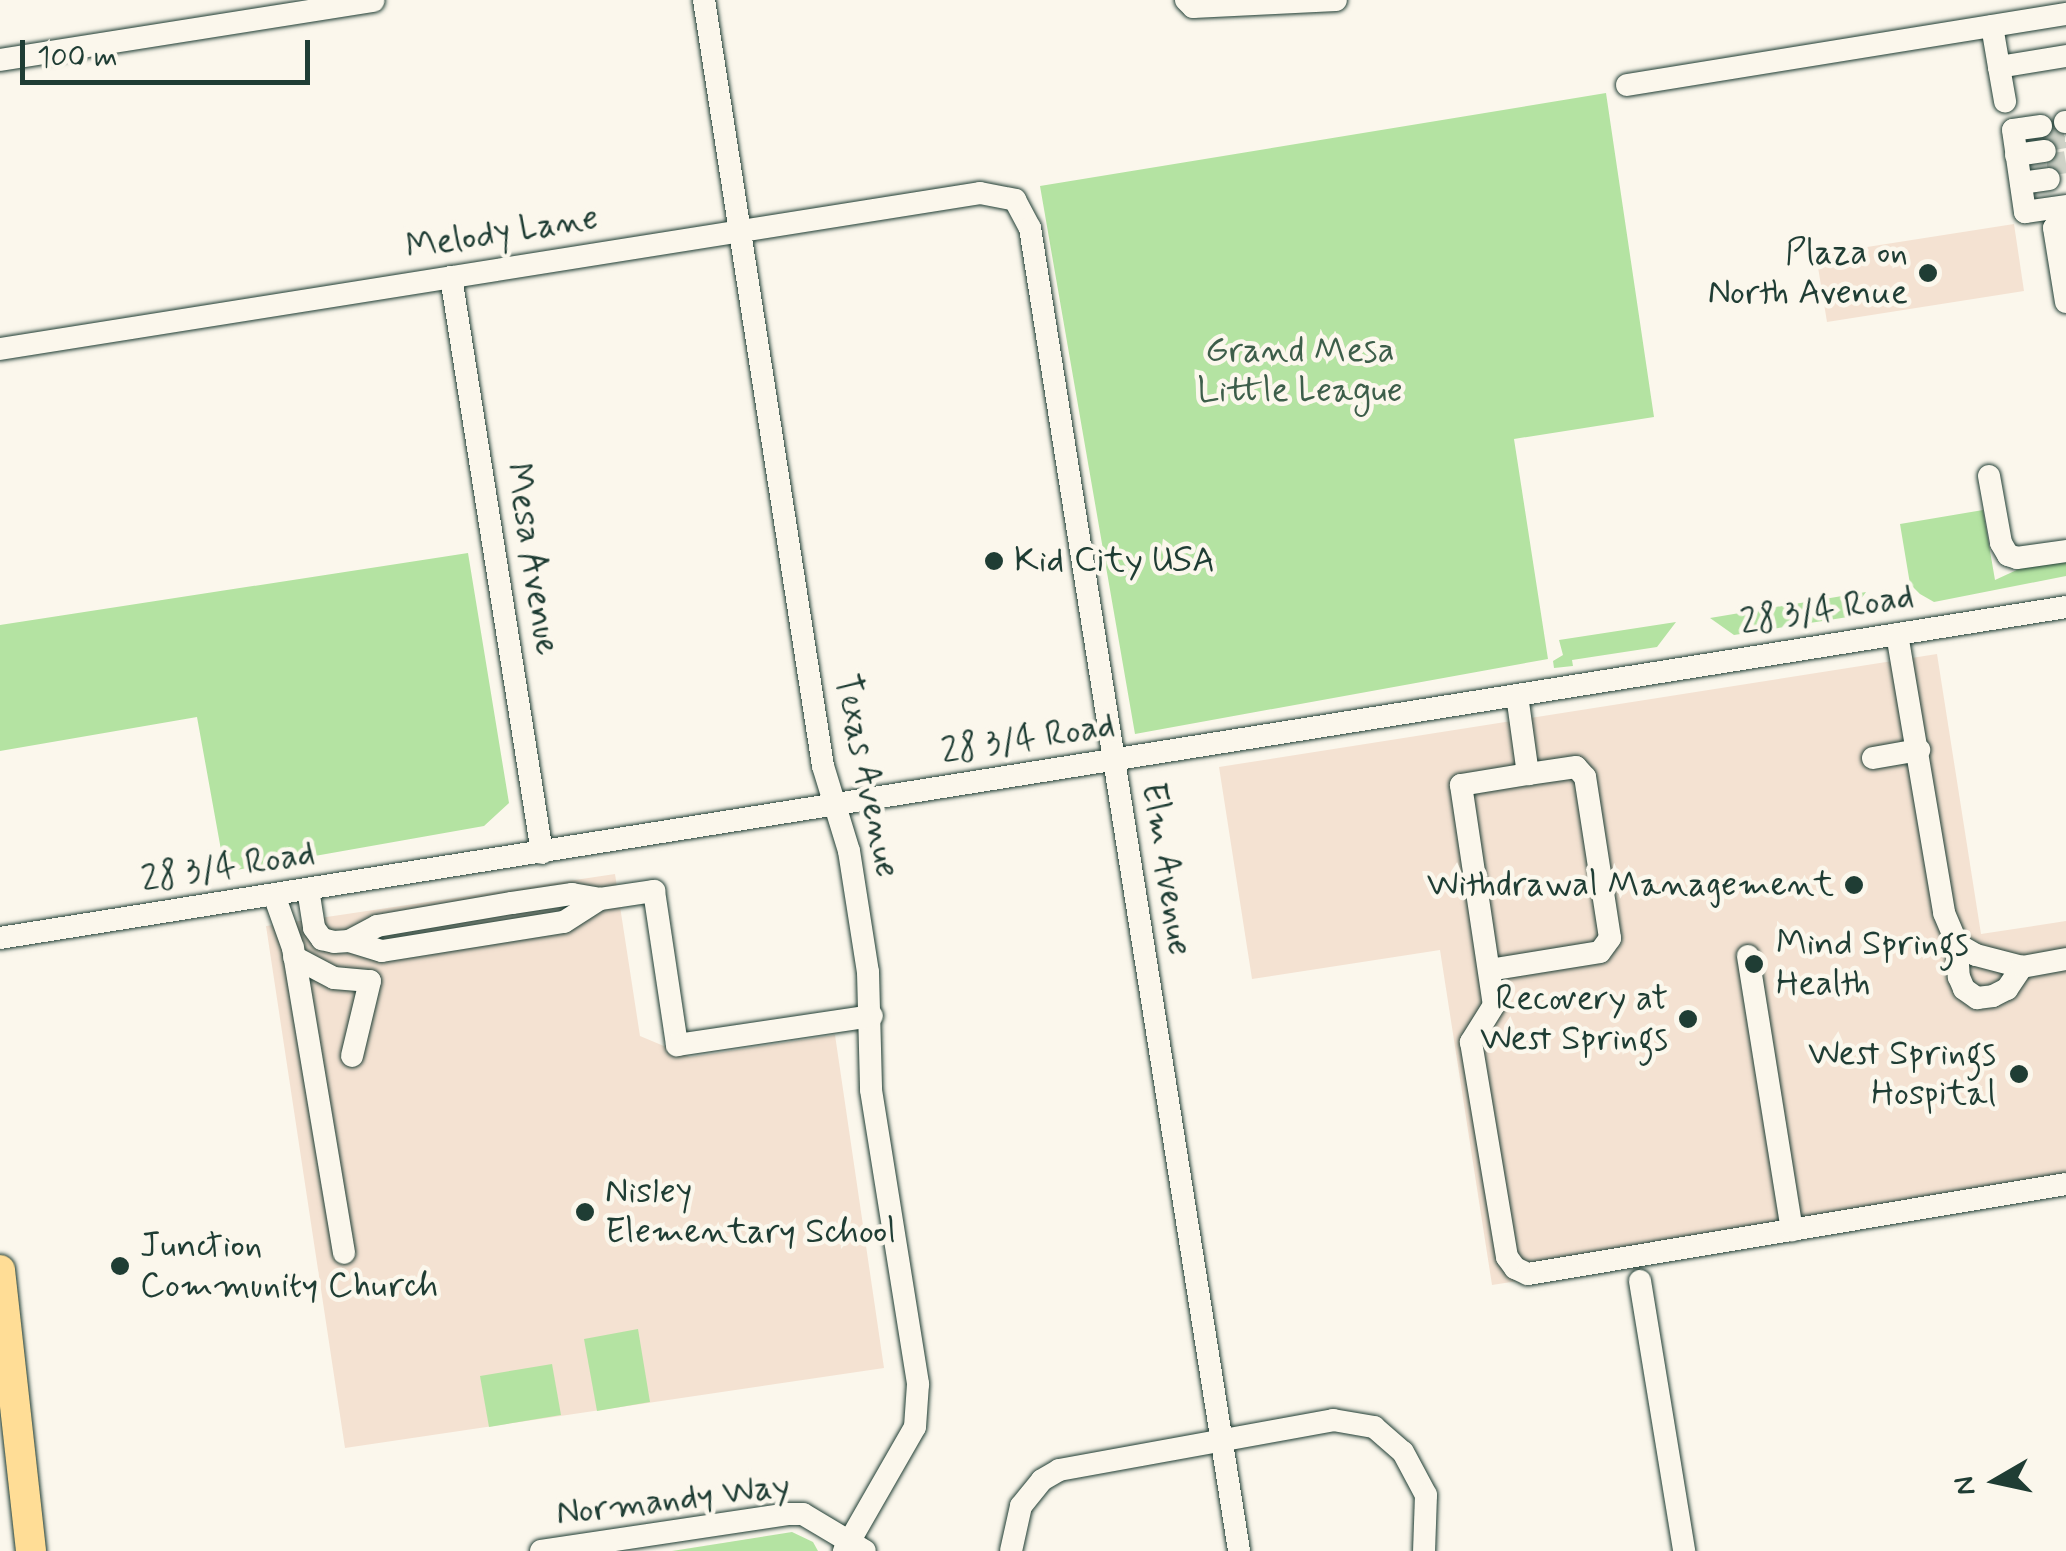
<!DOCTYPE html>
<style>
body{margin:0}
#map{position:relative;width:2066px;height:1551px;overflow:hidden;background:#fbf7ec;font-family:Mynerve,sans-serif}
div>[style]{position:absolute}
.built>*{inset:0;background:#f4e2d2}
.green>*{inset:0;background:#b4e3a2}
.minor-tunnel>*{height:22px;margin-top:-11px;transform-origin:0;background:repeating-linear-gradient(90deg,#cfd2c7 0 22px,transparent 0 33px)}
.roads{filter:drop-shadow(0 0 2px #1f3d34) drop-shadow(0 0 2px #1f3d34)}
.minor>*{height:22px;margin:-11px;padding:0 11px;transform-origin:11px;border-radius:11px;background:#fbf7ec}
.major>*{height:30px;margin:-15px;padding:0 15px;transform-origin:15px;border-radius:15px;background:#ffdd96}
.dots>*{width:28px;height:28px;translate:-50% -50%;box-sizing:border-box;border:5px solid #fbf7ec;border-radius:50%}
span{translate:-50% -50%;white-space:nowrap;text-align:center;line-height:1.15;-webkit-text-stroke:9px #fbf7ec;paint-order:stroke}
.street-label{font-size:35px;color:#1f3d34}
.poi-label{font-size:35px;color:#1f3d34}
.right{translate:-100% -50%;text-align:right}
.left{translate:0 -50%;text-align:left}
.park-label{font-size:35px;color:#3d5e4a}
.north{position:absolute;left:1946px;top:1431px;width:100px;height:100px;-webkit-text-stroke:8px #fbf7ec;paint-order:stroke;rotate:261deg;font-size:28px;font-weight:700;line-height:40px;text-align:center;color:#1f3d34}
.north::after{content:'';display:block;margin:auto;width:35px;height:45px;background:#1f3d34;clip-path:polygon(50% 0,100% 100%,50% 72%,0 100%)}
.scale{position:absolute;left:20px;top:40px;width:290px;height:45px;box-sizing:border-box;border:5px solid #1f3d34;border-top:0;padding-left:12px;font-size:30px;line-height:35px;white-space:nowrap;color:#1f3d34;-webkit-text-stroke:8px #fbf7ec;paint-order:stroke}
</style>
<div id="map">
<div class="built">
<i style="clip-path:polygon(2014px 224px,2024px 291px,1827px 322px,1816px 255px)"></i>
<i style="clip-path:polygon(1937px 654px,1981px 934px,2066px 921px,2066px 1195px,1492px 1285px,1440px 950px,1252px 979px,1219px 767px)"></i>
<i style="clip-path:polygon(615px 874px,640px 1036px,690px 1057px,835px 1035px,884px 1368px,345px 1448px,266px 926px)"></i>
</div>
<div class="green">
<i style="clip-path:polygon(1606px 93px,1654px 417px,1514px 439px,1548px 659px,1135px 734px,1040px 186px)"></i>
<i style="clip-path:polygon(1983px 510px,1995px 580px,2021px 568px,2066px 562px,2066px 576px,1934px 602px,1920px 594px,1910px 584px,1900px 524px)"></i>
<i style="clip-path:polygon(468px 553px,509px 803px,484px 826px,225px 872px,197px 717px,0 751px,0 625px)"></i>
<i style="clip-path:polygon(1866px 592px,1848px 617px,1734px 635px,1710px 618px)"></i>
<i style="clip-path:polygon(1676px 622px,1657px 647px,1572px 660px,1573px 666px,1554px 668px,1553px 661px,1563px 655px,1559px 640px)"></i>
<i style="clip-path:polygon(638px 1329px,650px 1402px,597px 1411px,584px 1339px)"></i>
<i style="clip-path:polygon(552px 1364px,561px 1415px,489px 1427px,480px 1376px)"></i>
<i style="clip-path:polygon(792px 1532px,813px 1542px,818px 1551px,672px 1551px)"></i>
</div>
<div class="minor-tunnel">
<i style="left:2043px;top:141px;width:23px;rotate:-10deg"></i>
<i style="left:2047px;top:165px;width:19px;rotate:-9deg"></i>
</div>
<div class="roads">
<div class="minor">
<i style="left:704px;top:0;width:775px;rotate:81.17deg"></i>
<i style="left:823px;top:766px;width:89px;rotate:73deg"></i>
<i style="left:849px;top:851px;width:122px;rotate:81.1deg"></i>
<i style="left:868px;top:972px;width:118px;rotate:88.5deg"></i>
<i style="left:871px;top:1090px;width:298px;rotate:80.9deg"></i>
<i style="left:918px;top:1384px;width:43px;rotate:94deg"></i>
<i style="left:915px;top:1427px;width:143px;rotate:119.8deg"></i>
<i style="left:1186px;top:0;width:10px;rotate:45deg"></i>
<i style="left:1193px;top:7px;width:143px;rotate:-2.8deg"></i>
<i style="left:1992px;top:26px;width:42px;rotate:80.3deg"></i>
<i style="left:1999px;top:67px;width:68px;rotate:-9.3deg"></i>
<i style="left:0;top:60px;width:378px;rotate:-9deg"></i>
<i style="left:1999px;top:67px;width:35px;rotate:80deg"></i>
<i style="left:1627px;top:85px;width:445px;rotate:-9.2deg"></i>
<i style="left:2065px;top:122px;width:1px"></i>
<i style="left:2041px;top:126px;width:28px;rotate:172deg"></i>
<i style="left:2013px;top:130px;width:83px;rotate:81.7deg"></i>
<i style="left:2025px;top:212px;width:41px;rotate:-8.3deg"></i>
<i style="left:2016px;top:155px;width:29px;rotate:-8deg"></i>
<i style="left:2021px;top:183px;width:28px;rotate:-8deg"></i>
<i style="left:2066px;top:226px;width:12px;rotate:171deg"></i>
<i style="left:2054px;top:228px;width:75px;rotate:80.8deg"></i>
<i style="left:451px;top:277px;width:583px;rotate:81.02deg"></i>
<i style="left:0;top:349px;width:992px;rotate:-9.04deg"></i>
<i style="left:980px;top:193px;width:36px;rotate:11deg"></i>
<i style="left:1015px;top:200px;width:32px;rotate:62deg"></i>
<i style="left:1030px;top:228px;width:1339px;rotate:81.02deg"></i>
<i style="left:1989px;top:476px;width:68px;rotate:79.8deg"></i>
<i style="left:2001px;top:543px;width:14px;rotate:60deg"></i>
<i style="left:2008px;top:555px;width:9px;rotate:18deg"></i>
<i style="left:2017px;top:558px;width:49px;rotate:-8.1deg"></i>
<i style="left:1897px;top:634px;width:283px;rotate:80.4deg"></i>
<i style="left:1944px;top:913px;width:34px;rotate:67deg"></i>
<i style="left:1957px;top:944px;width:33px;rotate:87deg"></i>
<i style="left:1959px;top:977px;width:13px;rotate:67deg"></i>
<i style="left:1964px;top:989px;width:16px;rotate:35deg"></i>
<i style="left:1977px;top:998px;width:16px;rotate:-7deg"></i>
<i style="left:1993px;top:996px;width:16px;rotate:-27deg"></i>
<i style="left:2007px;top:989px;width:27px;rotate:-56deg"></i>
<i style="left:2022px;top:967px;width:48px;rotate:-165.4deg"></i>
<i style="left:1976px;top:955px;width:22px;rotate:-150deg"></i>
<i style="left:1517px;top:695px;width:80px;rotate:82.1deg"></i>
<i style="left:1528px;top:774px;width:68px;rotate:170.7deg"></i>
<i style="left:1461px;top:785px;width:222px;rotate:81.5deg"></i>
<i style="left:1494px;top:1005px;width:44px;rotate:121.9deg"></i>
<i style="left:1471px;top:1042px;width:218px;rotate:80.5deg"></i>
<i style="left:1507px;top:1257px;width:14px;rotate:54deg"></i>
<i style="left:1515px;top:1268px;width:14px;rotate:25deg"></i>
<i style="left:1528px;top:1274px;width:545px;rotate:-9.5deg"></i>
<i style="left:1873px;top:758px;width:47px;rotate:-9.9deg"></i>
<i style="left:308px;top:889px;width:39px;rotate:81deg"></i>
<i style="left:314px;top:928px;width:14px;rotate:54deg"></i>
<i style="left:322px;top:939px;width:12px;rotate:14deg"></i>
<i style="left:334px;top:942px;width:15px;rotate:-4deg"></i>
<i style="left:349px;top:941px;width:32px;rotate:-28deg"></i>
<i style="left:377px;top:926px;width:137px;rotate:-9.7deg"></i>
<i style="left:512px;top:903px;width:61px;rotate:-8.5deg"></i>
<i style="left:572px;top:894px;width:28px;rotate:10deg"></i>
<i style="left:600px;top:899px;width:55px;rotate:-8.4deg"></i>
<i style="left:654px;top:891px;width:156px;rotate:81.5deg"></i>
<i style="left:677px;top:1045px;width:197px;rotate:-8.5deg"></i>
<i style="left:274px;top:895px;width:56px;rotate:70.3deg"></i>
<i style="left:293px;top:948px;width:309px;rotate:80.5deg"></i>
<i style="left:0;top:938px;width:2092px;rotate:-9.1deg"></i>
<i style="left:349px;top:941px;width:34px;rotate:17deg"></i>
<i style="left:382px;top:951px;width:184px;rotate:-9.1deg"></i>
<i style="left:564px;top:922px;width:43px;rotate:-32.6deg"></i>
<i style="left:1748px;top:956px;width:278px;rotate:80.9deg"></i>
<i style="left:294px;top:957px;width:45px;rotate:27.7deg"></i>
<i style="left:334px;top:978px;width:36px;rotate:5deg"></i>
<i style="left:370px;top:981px;width:77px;rotate:103.5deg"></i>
<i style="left:2022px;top:967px;width:45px;rotate:-10.3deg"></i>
<i style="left:1489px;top:970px;width:112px;rotate:-9.2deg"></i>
<i style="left:1600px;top:952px;width:17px;rotate:-54deg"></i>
<i style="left:1610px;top:938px;width:163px;rotate:-98.8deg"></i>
<i style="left:1585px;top:777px;width:13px;rotate:-132deg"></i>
<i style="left:1576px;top:767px;width:49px;rotate:171.7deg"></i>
<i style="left:1640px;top:1281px;width:274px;rotate:80.7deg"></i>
<i style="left:541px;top:1551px;width:251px;rotate:-8.5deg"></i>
<i style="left:789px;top:1514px;width:14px"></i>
<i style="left:803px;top:1514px;width:72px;rotate:30.8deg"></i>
<i style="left:1011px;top:1551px;width:46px;rotate:-77.5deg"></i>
<i style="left:1021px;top:1506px;width:33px;rotate:-51deg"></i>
<i style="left:1042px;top:1480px;width:20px;rotate:-30deg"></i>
<i style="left:1059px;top:1470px;width:279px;rotate:-10.3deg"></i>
<i style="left:1333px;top:1420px;width:42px;rotate:9.7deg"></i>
<i style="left:1374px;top:1427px;width:38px;rotate:41deg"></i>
<i style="left:1403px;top:1452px;width:49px;rotate:61.9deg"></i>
<i style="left:1426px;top:1495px;width:56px;rotate:92deg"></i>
</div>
<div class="major">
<i style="left:0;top:1270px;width:283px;rotate:83.7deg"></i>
</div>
</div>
<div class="dots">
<i style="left:1928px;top:273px;background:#1f3d34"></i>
<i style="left:994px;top:561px;background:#1f3d34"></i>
<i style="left:1854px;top:885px;background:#1f3d34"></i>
<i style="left:1754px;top:964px;background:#1f3d34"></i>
<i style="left:1688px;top:1019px;background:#1f3d34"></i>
<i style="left:2019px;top:1074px;background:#1f3d34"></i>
<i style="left:585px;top:1212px;background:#1f3d34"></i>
<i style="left:120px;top:1266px;background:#1f3d34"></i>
</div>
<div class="street-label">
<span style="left:502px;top:233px;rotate:-9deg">Melody Lane</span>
<span style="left:532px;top:559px;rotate:81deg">Mesa Avenue</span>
<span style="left:1827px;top:610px;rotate:-9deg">28 3/4 Road</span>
<span style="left:1028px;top:739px;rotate:-9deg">28 3/4 Road</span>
<span style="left:866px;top:776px;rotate:78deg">Texas Avenue</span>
<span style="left:228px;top:867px;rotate:-9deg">28 3/4 Road</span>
<span style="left:1166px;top:869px;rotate:81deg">Elm Avenue</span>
<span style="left:673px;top:1500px;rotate:-7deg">Normandy Way</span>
</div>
<div class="poi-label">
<span class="right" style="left:1908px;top:273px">Plaza on<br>North Avenue</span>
<span class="left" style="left:1014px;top:561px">Kid City USA</span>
<span class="right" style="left:1834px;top:885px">Withdrawal Management</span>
<span class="left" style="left:1776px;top:964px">Mind Springs<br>Health</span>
<span class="right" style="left:1668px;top:1019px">Recovery at<br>West Springs</span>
<span class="right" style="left:1996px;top:1074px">West Springs<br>Hospital</span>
<span class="left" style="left:605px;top:1212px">Nisley<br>Elementary School</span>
<span class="left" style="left:140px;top:1266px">Junction<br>Community Church</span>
</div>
<div class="park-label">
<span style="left:1300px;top:371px">Grand Mesa<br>Little League</span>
</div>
<div class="north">N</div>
<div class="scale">100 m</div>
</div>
